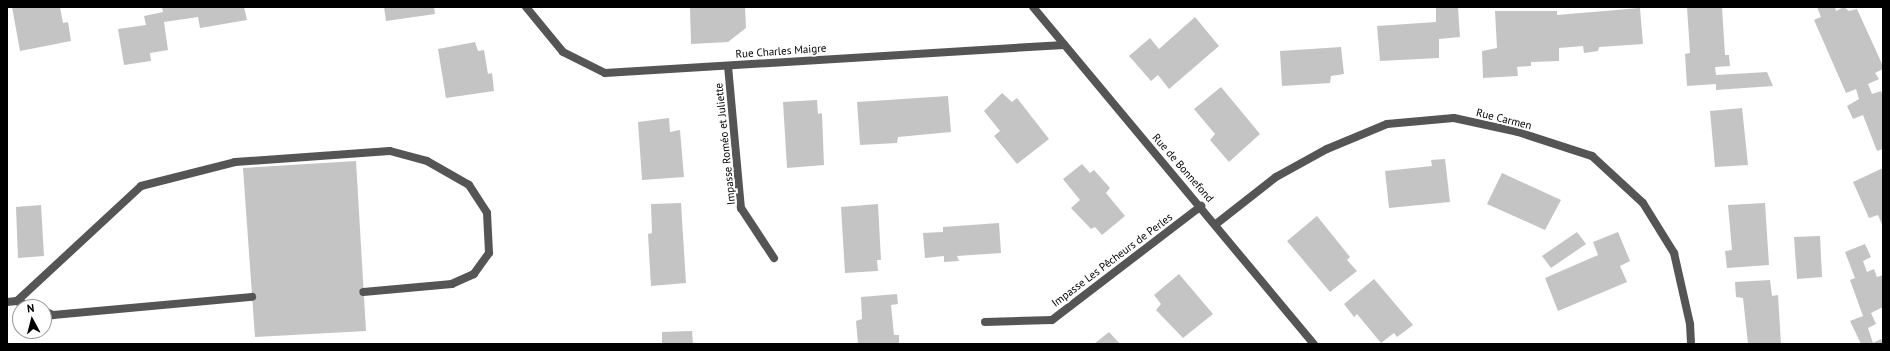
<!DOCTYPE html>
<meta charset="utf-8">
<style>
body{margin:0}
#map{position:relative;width:1890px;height:351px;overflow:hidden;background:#fff;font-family:"PT Sans",sans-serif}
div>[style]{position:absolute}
.building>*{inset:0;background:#c4c4c4}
.service>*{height:8px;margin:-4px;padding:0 4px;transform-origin:4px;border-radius:4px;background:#555}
.minor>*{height:8px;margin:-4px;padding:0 4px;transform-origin:4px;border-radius:4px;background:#555}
span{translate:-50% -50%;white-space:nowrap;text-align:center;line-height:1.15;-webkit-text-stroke:4px #fff;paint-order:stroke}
.street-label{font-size:11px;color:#000}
.frame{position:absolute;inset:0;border:8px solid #000;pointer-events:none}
.north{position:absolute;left:12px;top:299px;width:40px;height:40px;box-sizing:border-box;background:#fff;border:1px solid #999;border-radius:50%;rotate:353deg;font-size:11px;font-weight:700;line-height:16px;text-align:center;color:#000}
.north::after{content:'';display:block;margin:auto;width:14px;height:18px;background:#000;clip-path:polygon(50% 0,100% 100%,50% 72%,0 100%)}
</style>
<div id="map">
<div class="building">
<i style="clip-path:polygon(12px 7px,60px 7px,63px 23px,68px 22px,71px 41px,20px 51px)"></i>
<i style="clip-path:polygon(162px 7px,244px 7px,247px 20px,200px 28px,198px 17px,164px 22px,168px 50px,150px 53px,151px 61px,124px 65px,118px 29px,146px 25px,144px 16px,163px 12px)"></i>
<i style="clip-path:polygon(384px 7px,434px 7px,435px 14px,386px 21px)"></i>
<i style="clip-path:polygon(690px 7px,745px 7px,746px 28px,728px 42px,691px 44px)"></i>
<i style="clip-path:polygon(1436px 7px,1458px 7px,1460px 37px,1439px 39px,1439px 58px,1380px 61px,1377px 26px,1436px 22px)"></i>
<i style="clip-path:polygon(1687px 7px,1722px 7px,1725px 55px,1729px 55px,1730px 66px,1715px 67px,1716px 75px,1767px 72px,1773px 86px,1716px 90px,1716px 84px,1687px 86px,1685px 54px,1690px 53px)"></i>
<i style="clip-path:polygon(1817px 7px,1835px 7px,1836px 11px,1844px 7px,1849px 11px,1857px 9px,1883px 66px,1883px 69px,1875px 73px,1879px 79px,1868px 84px,1872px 94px,1881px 91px,1883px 96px,1883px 149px,1877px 151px,1863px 115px,1853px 119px,1847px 106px,1859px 99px,1856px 89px,1846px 93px,1814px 20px,1821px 17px)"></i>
<i style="clip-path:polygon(1640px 8px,1643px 44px,1599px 47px,1598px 51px,1584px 53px,1583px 46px,1559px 48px,1559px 61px,1531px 62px,1531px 66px,1517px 67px,1518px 76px,1483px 78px,1482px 51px,1497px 48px,1495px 11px,1557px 11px,1557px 15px)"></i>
<i style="clip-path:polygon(1195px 17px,1219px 46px,1169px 89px,1158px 75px,1151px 81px,1129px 56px,1150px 38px,1159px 49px)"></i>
<i style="clip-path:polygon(475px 42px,478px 51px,484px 50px,488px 74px,492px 73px,494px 91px,446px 98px,438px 49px)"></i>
<i style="clip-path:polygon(1341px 47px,1344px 74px,1331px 76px,1330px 83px,1282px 86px,1280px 51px)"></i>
<i style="clip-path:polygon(1221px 87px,1260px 134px,1229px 162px,1210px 140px,1215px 134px,1194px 109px)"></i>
<i style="clip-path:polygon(1002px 93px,1012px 102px,1017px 98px,1049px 139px,1017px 164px,994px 136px,1000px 131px,984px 111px)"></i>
<i style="clip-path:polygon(948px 96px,951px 132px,898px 137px,897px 143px,860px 145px,857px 102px)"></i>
<i style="clip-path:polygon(817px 100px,818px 114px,822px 113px,824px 165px,787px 168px,783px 102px)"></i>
<i style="clip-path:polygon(1742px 108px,1748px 165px,1715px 167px,1710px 111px)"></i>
<i style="clip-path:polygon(669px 118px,670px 132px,680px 130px,684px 177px,642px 180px,638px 122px)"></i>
<i style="clip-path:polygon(1445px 159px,1450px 202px,1389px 208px,1385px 171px,1432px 166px,1431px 160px)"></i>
<i style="clip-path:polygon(356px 161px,366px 331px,255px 337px,243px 168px)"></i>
<i style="clip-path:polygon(1082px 164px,1090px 173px,1094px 170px,1110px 188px,1106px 193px,1125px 216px,1102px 235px,1095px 227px,1091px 229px,1071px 208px,1080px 200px,1063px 179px)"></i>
<i style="clip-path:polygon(1883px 168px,1883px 227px,1878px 215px,1869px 218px,1853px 182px)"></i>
<i style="clip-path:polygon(1502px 173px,1561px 200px,1545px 230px,1487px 204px)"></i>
<i style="clip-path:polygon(681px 203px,686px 283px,651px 286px,648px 234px,652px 233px,651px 204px)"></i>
<i style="clip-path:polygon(1765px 203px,1769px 265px,1727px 268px,1725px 251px,1732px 250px,1728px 205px)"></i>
<i style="clip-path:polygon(878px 204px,881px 260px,877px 260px,878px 271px,845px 273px,841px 207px)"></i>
<i style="clip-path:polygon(41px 205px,44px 256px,18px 258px,16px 207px)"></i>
<i style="clip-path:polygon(1317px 216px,1350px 257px,1347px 260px,1357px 271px,1330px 292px,1287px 241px)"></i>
<i style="clip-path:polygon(999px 223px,1001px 253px,957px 256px,959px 261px,944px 262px,944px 256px,925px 258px,923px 233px,943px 232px,943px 227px)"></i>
<i style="clip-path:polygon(1577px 232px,1586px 244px,1551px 268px,1542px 256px)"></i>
<i style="clip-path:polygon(1618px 232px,1630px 261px,1620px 266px,1627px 282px,1558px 311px,1545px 278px,1598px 255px,1593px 242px)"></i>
<i style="clip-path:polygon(1820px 236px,1822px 277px,1797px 279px,1794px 237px)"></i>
<i style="clip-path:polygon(1865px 244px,1871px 257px,1863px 261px,1867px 272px,1874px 269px,1877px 277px,1883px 275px,1883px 307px,1871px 313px,1876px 324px,1868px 328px,1873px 343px,1881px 339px,1883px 344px,1861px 344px,1850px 321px,1863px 316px,1850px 280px,1855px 278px,1845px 252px)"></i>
<i style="clip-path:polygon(1179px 274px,1213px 314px,1183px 338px,1156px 310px,1161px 304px,1154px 295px)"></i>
<i style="clip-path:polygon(1374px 279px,1413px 325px,1397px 337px,1394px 333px,1381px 343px,1357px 314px,1354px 317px,1344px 304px)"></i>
<i style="clip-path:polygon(1770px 280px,1772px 296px,1778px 295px,1781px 344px,1748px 344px,1743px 298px,1736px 297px,1735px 282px)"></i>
<i style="clip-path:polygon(897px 294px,898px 304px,891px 305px,894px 335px,899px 335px,899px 344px,858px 344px,856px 321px,862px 319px,861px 297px)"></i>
<i style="clip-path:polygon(692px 331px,693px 344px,662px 344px,662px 332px)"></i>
<i style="clip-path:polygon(1109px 332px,1120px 344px,1094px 344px)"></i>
</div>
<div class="service">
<i style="left:17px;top:301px;width:16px;rotate:22deg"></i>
<i style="left:7px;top:302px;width:10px;rotate:-6deg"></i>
<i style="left:17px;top:301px;width:169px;rotate:-42.8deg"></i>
<i style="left:141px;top:186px;width:97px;rotate:-14.3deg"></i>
<i style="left:235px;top:162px;width:155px;rotate:-4.1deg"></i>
<i style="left:390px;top:151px;width:38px;rotate:15deg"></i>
<i style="left:427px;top:161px;width:48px;rotate:29.7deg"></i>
<i style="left:469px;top:185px;width:33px;rotate:57deg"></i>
<i style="left:487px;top:213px;width:40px;rotate:87.1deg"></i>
<i style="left:489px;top:253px;width:26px;rotate:126deg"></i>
<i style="left:474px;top:274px;width:24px;rotate:156deg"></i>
<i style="left:452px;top:284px;width:89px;rotate:174.9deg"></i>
<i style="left:44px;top:311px;width:10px;rotate:24deg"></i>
<i style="left:53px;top:315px;width:200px;rotate:-5.2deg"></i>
</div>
<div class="minor">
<i style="left:526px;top:7px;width:58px;rotate:50.6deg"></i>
<i style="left:563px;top:52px;width:47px;rotate:26.6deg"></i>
<i style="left:605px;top:73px;width:460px;rotate:-3.5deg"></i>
<i style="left:1033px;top:7px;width:439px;rotate:50.2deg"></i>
<i style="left:728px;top:66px;width:143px;rotate:84.8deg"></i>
<i style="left:741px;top:208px;width:60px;rotate:56.6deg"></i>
<i style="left:1216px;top:224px;width:76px;rotate:-38.1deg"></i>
<i style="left:1276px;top:177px;width:58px;rotate:-28.8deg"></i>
<i style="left:1327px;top:149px;width:65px;rotate:-22.6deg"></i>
<i style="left:1387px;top:124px;width:67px;rotate:-5.1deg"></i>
<i style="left:1454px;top:118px;width:66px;rotate:12.3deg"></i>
<i style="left:1518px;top:132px;width:78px;rotate:18deg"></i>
<i style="left:1592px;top:156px;width:69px;rotate:42.7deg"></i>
<i style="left:1643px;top:203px;width:59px;rotate:58.2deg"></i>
<i style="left:1674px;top:253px;width:73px;rotate:77.3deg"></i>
<i style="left:1690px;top:324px;width:20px;rotate:87deg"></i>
<i style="left:985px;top:322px;width:67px;rotate:-1.7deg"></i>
<i style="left:1052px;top:320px;width:188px;rotate:-37.4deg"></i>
</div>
<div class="street-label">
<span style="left:781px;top:51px;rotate:-4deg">Rue Charles Maigre</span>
<span style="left:1504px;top:119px;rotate:14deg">Rue Carmen</span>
<span style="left:725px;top:144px;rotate:-96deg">Impasse Roméo et Juliette</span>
<span style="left:1183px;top:168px;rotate:49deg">Rue de Bonnefond</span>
<span style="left:1112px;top:260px;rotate:-37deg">Impasse Les Pêcheurs de Perles</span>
</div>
<div class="frame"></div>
<div class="north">N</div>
</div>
